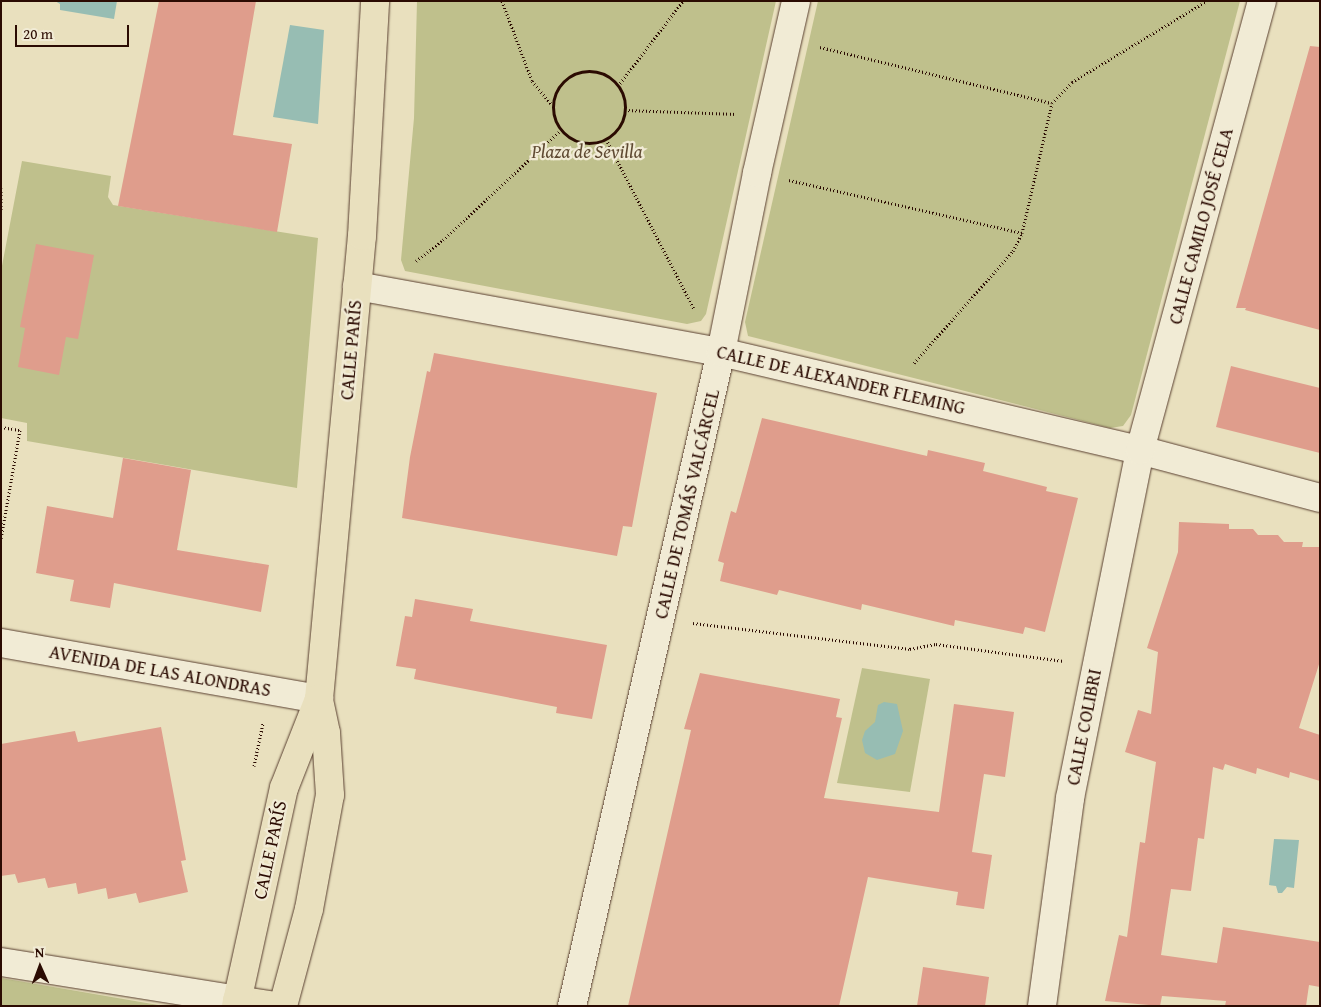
<!DOCTYPE html>
<meta charset="utf-8">
<style>
body{margin:0}
#map{position:relative;width:1321px;height:1007px;overflow:hidden;background:#e9e0be;font-family:"Gentium Book Plus",serif}
div>[style]{position:absolute}
.green>*{inset:0;background:#bfc08c}
.water>*{inset:0;background:#97bdb3}
.building>*{inset:0;background:#df9d8c}
.path>*{height:3px;margin-top:-1.5px;transform-origin:0;background:repeating-linear-gradient(90deg,#2b0b02 0 1px,transparent 0 3.5px)}
.path>.ring{margin:-1.5px;padding:0;box-sizing:content-box;background:none;border:3px solid #2b0b02;border-radius:50%}
.roads{filter:drop-shadow(0 0 1px #5a4031) drop-shadow(0 0 1px #5a4031)}
.minor>*{height:28px;margin:-14px;padding:0 14px;transform-origin:14px;border-radius:14px;background:#f1ebd5}
.major>*{height:28px;margin:-14px;padding:0 14px;transform-origin:14px;border-radius:14px;background:#e9e0be}
span{translate:-50% -50%;white-space:nowrap;text-align:center;line-height:1.15;-webkit-text-stroke:4.5px #f1ebd5;paint-order:stroke}
.park-label{font-size:19px;color:#5f4a32;font-style:italic}
.street-label{font-size:19px;color:#2b0b02}
.frame{position:absolute;inset:0;border:2px solid #2b0b02;pointer-events:none}
.north{position:absolute;left:15px;top:942px;width:50px;height:50px;-webkit-text-stroke:4px #f1ebd5;paint-order:stroke;rotate:358deg;font-size:14px;font-weight:700;line-height:20px;text-align:center;color:#2b0b02}
.north::after{content:'';display:block;margin:auto;width:18px;height:22px;background:#2b0b02;clip-path:polygon(50% 0,100% 100%,50% 72%,0 100%)}
.scale{position:absolute;left:15px;top:25px;width:114px;height:22px;box-sizing:border-box;border:2px solid #2b0b02;border-top:0;padding-left:6px;font-size:15px;line-height:18px;white-space:nowrap;color:#2b0b02;-webkit-text-stroke:4px #f1ebd5;paint-order:stroke}
</style>
<div id="map">
<div class="green">
<i style="clip-path:polygon(417px 1px,776px 1px,706px 314px,701px 321px,687px 324px,405px 271px,401px 260px,414px 118px)"></i>
<i style="clip-path:polygon(818px 1px,1240px 1px,1131px 415px,1123px 426px,1110px 428px,748px 336px,745px 322px)"></i>
<i style="clip-path:polygon(22px 161px,111px 176px,108px 197px,113px 205px,318px 238px,297px 488px,27px 441px,27px 423px,1px 418px,1px 271px)"></i>
<i style="clip-path:polygon(862px 668px,930px 679px,910px 792px,837px 783px)"></i>
<i style="clip-path:polygon(1px 978px,164px 1006px,1px 1006px)"></i>
</div>
<div class="water">
<i style="clip-path:polygon(55px 1px,117px 1px,114px 19px,60px 10px,60px 4px)"></i>
<i style="clip-path:polygon(290px 25px,324px 30px,318px 124px,273px 117px)"></i>
<i style="clip-path:polygon(884px 702px,897px 704px,903px 731px,895px 754px,877px 760px,865px 753px,862px 740px,865px 731px,875px 722px,878px 705px)"></i>
<i style="clip-path:polygon(1274px 839px,1299px 840px,1294px 888px,1287px 887px,1282px 893px,1278px 893px,1276px 886px,1269px 885px)"></i>
</div>
<div class="building">
<i style="clip-path:polygon(159px 1px,256px 1px,233px 135px,292px 144px,277px 232px,118px 206px)"></i>
<i style="clip-path:polygon(1310px 46px,1320px 47px,1320px 330px,1245px 310px,1246px 308px,1236px 308px)"></i>
<i style="clip-path:polygon(36px 244px,94px 255px,78px 339px,66px 337px,59px 375px,18px 367px,25px 328px,20px 327px)"></i>
<i style="clip-path:polygon(434px 353px,657px 393px,632px 527px,623px 526px,617px 556px,402px 518px,410px 457px,427px 371px,430px 372px)"></i>
<i style="clip-path:polygon(1231px 366px,1320px 388px,1320px 453px,1216px 427px)"></i>
<i style="clip-path:polygon(762px 418px,927px 456px,928px 450px,985px 463px,983px 471px,1047px 487px,1046px 491px,1078px 498px,1045px 632px,1025px 627px,1023px 634px,955px 620px,954px 626px,862px 604px,861px 610px,779px 590px,777px 595px,720px 581px,724px 563px,718px 561px,731px 511px,736px 513px)"></i>
<i style="clip-path:polygon(123px 458px,191px 470px,177px 550px,269px 565px,261px 612px,114px 583px,110px 608px,70px 601px,74px 580px,36px 573px,47px 506px,113px 518px)"></i>
<i style="clip-path:polygon(1179px 522px,1229px 524px,1229px 529px,1253px 529px,1258px 535px,1278px 535px,1284px 542px,1303px 542px,1302px 547px,1320px 547px,1320px 661px,1299px 728px,1320px 735px,1320px 781px,1290px 772px,1289px 778px,1257px 768px,1256px 774px,1225px 764px,1223px 770px,1213px 767px,1204px 839px,1198px 838px,1191px 891px,1171px 889px,1161px 955px,1217px 963px,1223px 927px,1320px 942px,1320px 987px,1309px 985px,1306px 1006px,1225px 1006px,1226px 1001px,1162px 996px,1160px 1006px,1105px 1001px,1119px 935px,1127px 937px,1140px 842px,1145px 843px,1156px 762px,1125px 752px,1138px 710px,1151px 714px,1158px 652px,1147px 648px,1178px 552px)"></i>
<i style="clip-path:polygon(415px 599px,473px 609px,470px 621px,607px 645px,592px 719px,556px 713px,557px 707px,414px 679px,416px 669px,396px 666px,405px 616px,412px 617px)"></i>
<i style="clip-path:polygon(700px 673px,840px 699px,836px 717px,842px 718px,824px 798px,939px 812px,954px 704px,1014px 712px,1005px 777px,984px 774px,972px 852px,992px 855px,984px 909px,956px 905px,958px 892px,868px 877px,839px 1006px,628px 1006px,691px 730px,684px 729px)"></i>
<i style="clip-path:polygon(161px 727px,186px 860px,181px 861px,188px 892px,139px 903px,136px 893px,108px 899px,106px 888px,78px 894px,76px 883px,48px 888px,45px 878px,18px 883px,15px 874px,1px 876px,1px 744px,75px 731px,78px 742px)"></i>
<i style="clip-path:polygon(923px 967px,989px 977px,985px 1006px,917px 1006px)"></i>
</div>
<div class="path">
<i style="left:502px;top:1px;width:85px;rotate:69.4deg"></i>
<i style="left:532px;top:81px;width:31px;rotate:50deg"></i>
<i style="left:820px;top:47px;width:238px;rotate:13.6deg"></i>
<i class="ring" style="left:553px;top:71px;width:69px;height:69px"></i>
<i style="left:618px;top:86px;width:107px;rotate:-52.6deg"></i>
<i style="left:625px;top:110px;width:112px;rotate:2deg"></i>
<i style="left:606px;top:139px;width:191px;rotate:62.6deg"></i>
<i style="left:789px;top:180px;width:239px;rotate:12.8deg"></i>
<i style="left:1px;top:188px;width:24px;rotate:90deg"></i>
<i style="left:416px;top:261px;width:34px;rotate:-38deg"></i>
<i style="left:443px;top:240px;width:161px;rotate:-43deg"></i>
<i style="left:914px;top:363px;width:149px;rotate:-48.5deg"></i>
<i style="left:1013px;top:251px;width:20px;rotate:-63deg"></i>
<i style="left:1022px;top:233px;width:133px;rotate:-77deg"></i>
<i style="left:1052px;top:103px;width:29px;rotate:-46deg"></i>
<i style="left:1072px;top:82px;width:157px;rotate:-31deg"></i>
<i style="left:1px;top:427px;width:19px;rotate:9deg"></i>
<i style="left:20px;top:430px;width:111px;rotate:99.9deg"></i>
<i style="left:693px;top:623px;width:219px;rotate:6.8deg"></i>
<i style="left:910px;top:649px;width:26px;rotate:-11deg"></i>
<i style="left:936px;top:644px;width:129px;rotate:7.6deg"></i>
<i style="left:254px;top:766px;width:44px;rotate:-78.2deg"></i>
</div>
<div class="roads">
<div class="minor">
<i style="left:357px;top:286px;width:370px;rotate:10.3deg"></i>
<i style="left:721px;top:352px;width:430px;rotate:13.2deg"></i>
<i style="left:1140px;top:450px;width:186px;rotate:14.9deg"></i>
<i style="left:1px;top:643px;width:323px;rotate:10deg"></i>
<i style="left:1px;top:962px;width:239px;rotate:9.1deg"></i>
<i style="left:572px;top:1006px;width:671px;rotate:-77.17deg"></i>
<i style="left:721px;top:352px;width:183px;rotate:-78.6deg"></i>
<i style="left:757px;top:173px;width:176px;rotate:-77.2deg"></i>
<i style="left:1042px;top:1006px;width:210px;rotate:-82.3deg"></i>
<i style="left:1070px;top:798px;width:355px;rotate:-78.6deg"></i>
<i style="left:1140px;top:450px;width:465px;rotate:-74.8deg"></i>
</div>
<div class="major">
<i style="left:237px;top:1000px;width:36px;rotate:9deg"></i>
<i style="left:236px;top:1006px;width:223px;rotate:-77.6deg"></i>
<i style="left:284px;top:788px;width:96px;rotate:-68.5deg"></i>
<i style="left:319px;top:699px;width:465px;rotate:-84.7deg"></i>
<i style="left:362px;top:236px;width:235px;rotate:-86.8deg"></i>
<i style="left:283px;top:1006px;width:100px;rotate:-75deg"></i>
<i style="left:309px;top:909px;width:116px;rotate:-79.6deg"></i>
<i style="left:330px;top:795px;width:62px;rotate:-93.7deg"></i>
<i style="left:326px;top:733px;width:35px;rotate:-102deg"></i>
</div>
</div>
<div class="park-label">
<span style="left:587px;top:152px">Plaza de Sevilla</span>
</div>
<div class="street-label">
<span style="left:1201px;top:226px;rotate:-75deg">CALLE CAMILO JOSÉ CELA</span>
<span style="left:351px;top:350px;rotate:-85deg">CALLE PARÍS</span>
<span style="left:841px;top:380px;rotate:13deg">CALLE DE ALEXANDER FLEMING</span>
<span style="left:687px;top:504px;rotate:-77deg">CALLE DE TOMÁS VALCÁRCEL</span>
<span style="left:160px;top:671px;rotate:10deg">AVENIDA DE LAS ALONDRAS</span>
<span style="left:1084px;top:727px;rotate:-79deg">CALLE COLIBRI</span>
<span style="left:270px;top:850px;rotate:-78deg">CALLE PARÍS</span>
</div>
<div class="frame"></div>
<div class="north">N</div>
<div class="scale">20 m</div>
</div>
